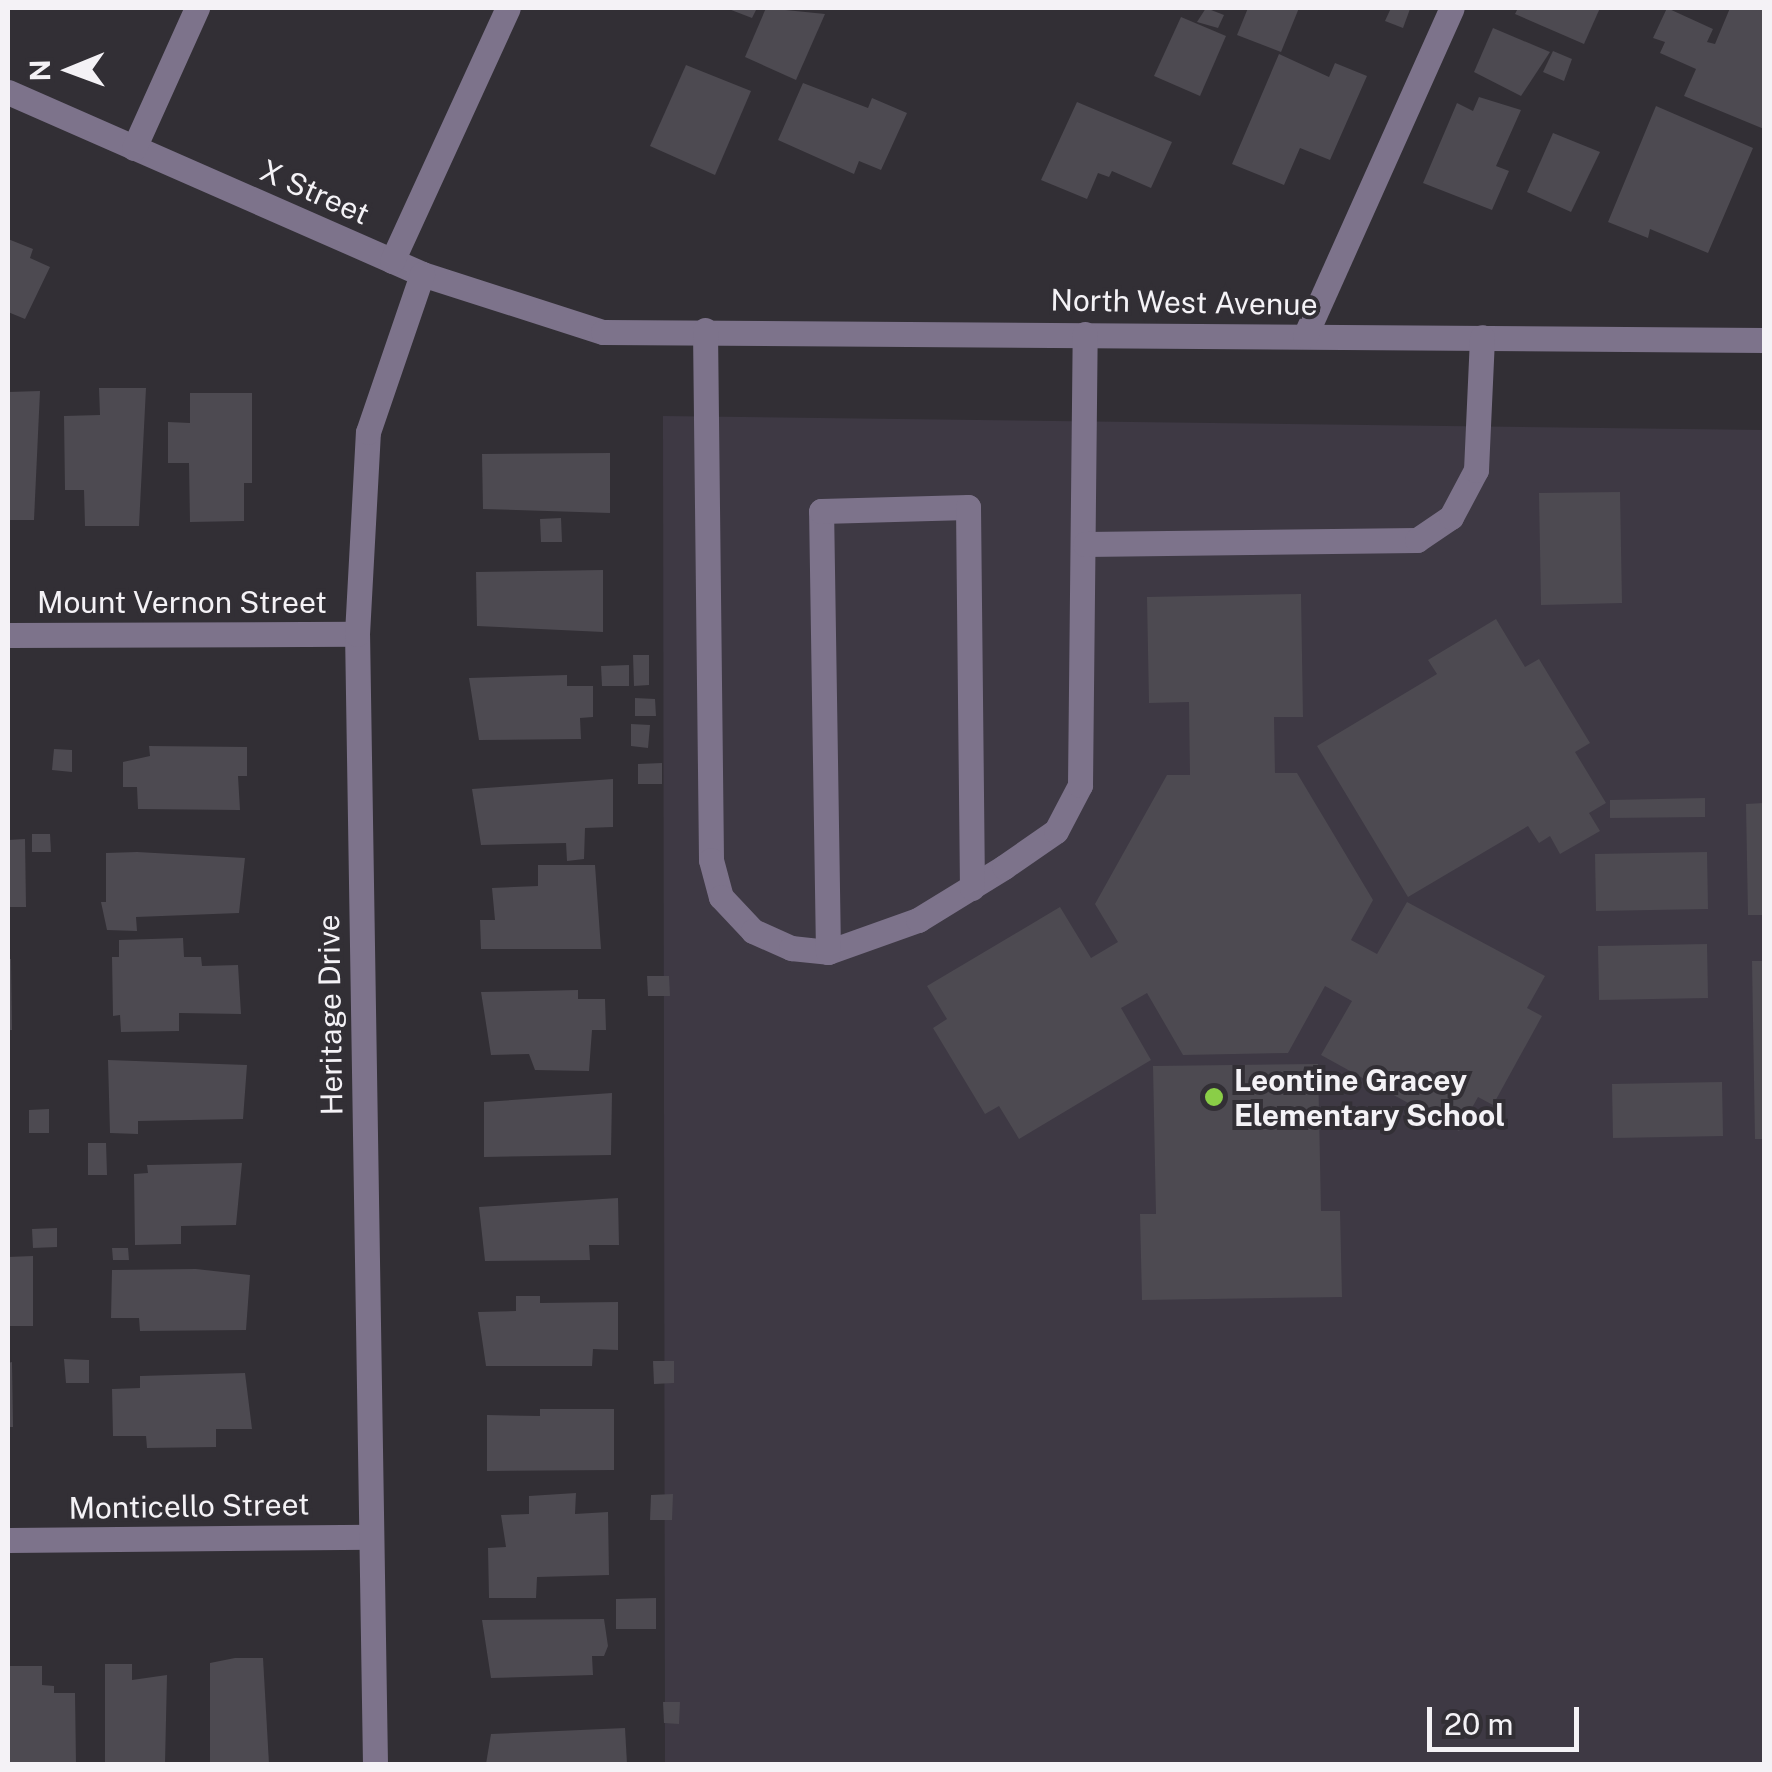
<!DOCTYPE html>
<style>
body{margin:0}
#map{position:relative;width:1772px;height:1772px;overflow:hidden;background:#322f35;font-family:"Public Sans",sans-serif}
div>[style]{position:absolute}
.built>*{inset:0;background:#3e3944}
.building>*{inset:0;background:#4d4a51}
.minor>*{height:25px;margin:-12.5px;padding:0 12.5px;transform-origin:12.5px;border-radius:12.5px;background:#7d738b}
.dots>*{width:28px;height:28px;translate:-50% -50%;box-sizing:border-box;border:5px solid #322f35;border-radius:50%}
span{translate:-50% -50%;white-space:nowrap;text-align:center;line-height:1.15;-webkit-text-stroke:8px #322f35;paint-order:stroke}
.street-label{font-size:30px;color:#f4f2f6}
.poi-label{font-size:30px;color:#f4f2f6;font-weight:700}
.left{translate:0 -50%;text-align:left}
.frame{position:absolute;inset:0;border:10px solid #f4f2f6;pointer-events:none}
.north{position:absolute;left:20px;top:20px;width:100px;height:100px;-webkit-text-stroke:8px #322f35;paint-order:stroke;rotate:269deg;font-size:28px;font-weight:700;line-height:40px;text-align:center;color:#f4f2f6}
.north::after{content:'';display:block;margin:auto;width:35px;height:45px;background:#f4f2f6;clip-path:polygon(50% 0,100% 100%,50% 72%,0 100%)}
.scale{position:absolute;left:1427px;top:1707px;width:152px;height:45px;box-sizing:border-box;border:5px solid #f4f2f6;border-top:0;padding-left:12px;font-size:30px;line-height:35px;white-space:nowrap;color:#f4f2f6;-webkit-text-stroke:8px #322f35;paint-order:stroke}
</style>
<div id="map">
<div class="built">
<i style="clip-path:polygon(663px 416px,1764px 430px,1764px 1764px,665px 1764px)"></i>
</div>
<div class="building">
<i style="clip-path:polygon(726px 8px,757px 8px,752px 18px)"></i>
<i style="clip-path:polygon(766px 8px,825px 14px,796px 80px,745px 57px)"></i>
<i style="clip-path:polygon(1206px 8px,1224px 15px,1218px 28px,1197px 22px)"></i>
<i style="clip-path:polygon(1248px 8px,1299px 8px,1281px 52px,1237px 35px)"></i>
<i style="clip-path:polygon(1391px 8px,1410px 9px,1403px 28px,1385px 21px)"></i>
<i style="clip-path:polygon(1518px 8px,1600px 8px,1584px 44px,1515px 14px)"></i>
<i style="clip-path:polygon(1667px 8px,1713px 29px,1707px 42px,1715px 44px,1730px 8px,1764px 9px,1764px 129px,1684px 96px,1696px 69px,1660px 53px,1665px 42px,1653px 38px)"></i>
<i style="clip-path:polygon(1181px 17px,1226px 36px,1200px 96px,1154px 76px)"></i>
<i style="clip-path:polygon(1493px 28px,1550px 52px,1521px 96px,1474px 72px)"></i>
<i style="clip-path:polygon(1553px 51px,1572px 59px,1564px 81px,1543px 72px)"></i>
<i style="clip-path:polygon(1279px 54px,1329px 77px,1335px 63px,1367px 76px,1330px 160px,1300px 148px,1284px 185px,1232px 164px)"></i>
<i style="clip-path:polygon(686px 65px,751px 91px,715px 175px,650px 146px)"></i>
<i style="clip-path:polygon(803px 83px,868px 108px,872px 98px,907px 113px,881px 170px,859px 161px,854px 174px,778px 140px)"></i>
<i style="clip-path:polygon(1479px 97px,1521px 110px,1496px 166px,1509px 171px,1492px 210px,1423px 183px,1457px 103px,1473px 111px)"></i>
<i style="clip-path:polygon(1077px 102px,1172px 142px,1151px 188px,1112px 171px,1109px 177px,1098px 173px,1087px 199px,1041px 180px)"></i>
<i style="clip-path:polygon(1656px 106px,1753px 148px,1708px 253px,1650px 229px,1648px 238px,1608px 222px)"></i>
<i style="clip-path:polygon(1553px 133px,1600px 152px,1571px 212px,1527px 192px)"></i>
<i style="clip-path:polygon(8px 239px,33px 249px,30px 258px,50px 267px,25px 319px,8px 312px)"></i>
<i style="clip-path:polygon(99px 388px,146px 388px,139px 526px,85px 526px,84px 490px,65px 490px,64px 416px,100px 415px)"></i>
<i style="clip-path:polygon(40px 391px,34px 520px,8px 520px,8px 392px)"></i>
<i style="clip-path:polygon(190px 393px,252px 393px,252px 483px,244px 483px,244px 521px,190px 522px,189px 463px,168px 463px,168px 422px,190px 423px)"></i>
<i style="clip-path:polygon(610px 453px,610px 513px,483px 509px,482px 454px)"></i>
<i style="clip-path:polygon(1620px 492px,1622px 603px,1541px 605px,1539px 493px)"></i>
<i style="clip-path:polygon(561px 518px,562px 542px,541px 542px,540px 519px)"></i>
<i style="clip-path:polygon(603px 570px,603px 632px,477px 626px,476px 572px)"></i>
<i style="clip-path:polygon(1301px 594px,1303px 717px,1274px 717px,1275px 773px,1297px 773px,1373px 900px,1351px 940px,1377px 954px,1407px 902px,1545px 976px,1527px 1008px,1542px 1016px,1493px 1105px,1478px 1097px,1459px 1131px,1321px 1055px,1352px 1001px,1325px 986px,1288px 1053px,1183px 1055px,1147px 993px,1121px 1008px,1151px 1060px,1019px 1139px,999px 1106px,985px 1114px,933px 1028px,947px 1019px,927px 986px,1060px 907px,1091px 958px,1118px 942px,1095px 904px,1167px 775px,1190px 775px,1189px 702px,1149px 703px,1147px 597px)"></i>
<i style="clip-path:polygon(1496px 619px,1525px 667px,1539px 659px,1590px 743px,1575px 752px,1606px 803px,1589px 813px,1600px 831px,1560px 854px,1550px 836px,1539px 843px,1528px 826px,1408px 897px,1317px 746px,1437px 674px,1428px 660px)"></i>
<i style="clip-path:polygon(633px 655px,649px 655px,649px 685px,634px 686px)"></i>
<i style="clip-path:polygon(629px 665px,629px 686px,602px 686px,601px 666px)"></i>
<i style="clip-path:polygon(567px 675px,567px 686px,593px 686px,593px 717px,580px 718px,581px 739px,479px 740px,469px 678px)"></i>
<i style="clip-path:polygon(635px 698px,655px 699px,656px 716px,635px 716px)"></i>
<i style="clip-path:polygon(631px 724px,650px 725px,648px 748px,631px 746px)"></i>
<i style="clip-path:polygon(149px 746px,247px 747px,247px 776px,238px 776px,240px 810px,138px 809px,137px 787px,123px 787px,123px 762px,150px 756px)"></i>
<i style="clip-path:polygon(54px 749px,72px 750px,72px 772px,52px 770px)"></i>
<i style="clip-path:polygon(662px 763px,662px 784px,638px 784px,638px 764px)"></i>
<i style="clip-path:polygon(613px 779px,613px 827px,585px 828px,584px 859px,567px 861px,566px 843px,481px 845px,472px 789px)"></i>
<i style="clip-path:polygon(1705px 798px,1705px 817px,1610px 818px,1610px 800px)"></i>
<i style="clip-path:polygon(1764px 803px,1764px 915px,1748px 915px,1746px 804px)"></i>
<i style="clip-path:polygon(32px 834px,50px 834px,51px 852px,32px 852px)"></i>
<i style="clip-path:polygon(25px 839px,26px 907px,8px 907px,8px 840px)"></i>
<i style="clip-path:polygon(137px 852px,245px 858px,239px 913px,136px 917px,137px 931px,107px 930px,101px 902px,106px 902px,106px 853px)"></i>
<i style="clip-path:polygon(1707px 852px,1708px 909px,1596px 911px,1595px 854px)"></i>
<i style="clip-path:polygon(538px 865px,595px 865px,601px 949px,481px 949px,480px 920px,495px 920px,492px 888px,538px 886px)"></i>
<i style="clip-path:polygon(183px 938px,184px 957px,201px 957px,202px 966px,238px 965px,241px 1014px,179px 1013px,179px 1031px,121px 1032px,120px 1015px,113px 1016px,112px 957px,119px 957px,119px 940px)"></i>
<i style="clip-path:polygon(1707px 944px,1708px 998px,1599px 1000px,1598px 946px)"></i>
<i style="clip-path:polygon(8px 959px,11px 959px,12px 1030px,8px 1030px)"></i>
<i style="clip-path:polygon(1752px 961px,1764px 961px,1764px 1139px,1755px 1139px)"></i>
<i style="clip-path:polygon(647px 976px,669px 976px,670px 996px,648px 996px)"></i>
<i style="clip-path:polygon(578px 990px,578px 999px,605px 999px,606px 1030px,592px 1030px,589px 1071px,535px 1070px,529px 1054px,491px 1055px,481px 992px)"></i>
<i style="clip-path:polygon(108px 1060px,247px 1065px,243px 1119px,138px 1121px,138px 1134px,110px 1133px)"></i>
<i style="clip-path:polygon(1318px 1064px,1321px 1211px,1340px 1211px,1342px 1297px,1142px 1300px,1140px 1214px,1156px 1214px,1153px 1066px)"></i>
<i style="clip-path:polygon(1722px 1082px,1723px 1136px,1613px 1138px,1612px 1084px)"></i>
<i style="clip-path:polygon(612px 1093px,611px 1155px,484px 1157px,484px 1102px)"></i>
<i style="clip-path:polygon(49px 1109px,49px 1133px,29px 1133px,29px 1110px)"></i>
<i style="clip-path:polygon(88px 1143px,106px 1143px,107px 1175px,88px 1175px)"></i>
<i style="clip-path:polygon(242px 1163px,236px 1225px,181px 1226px,181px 1244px,135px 1245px,134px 1174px,148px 1173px,147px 1165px)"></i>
<i style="clip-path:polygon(618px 1198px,619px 1245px,589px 1245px,590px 1260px,485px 1261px,479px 1207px)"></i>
<i style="clip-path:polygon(57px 1228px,57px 1247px,33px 1248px,32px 1229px)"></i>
<i style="clip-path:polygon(112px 1248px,128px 1248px,129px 1260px,113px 1260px)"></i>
<i style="clip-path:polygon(33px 1256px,33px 1326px,8px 1326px,8px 1257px)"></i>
<i style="clip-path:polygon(196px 1269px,250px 1275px,246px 1330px,140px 1331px,139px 1318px,111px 1318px,112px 1270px)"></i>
<i style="clip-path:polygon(516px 1296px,540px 1296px,540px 1303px,618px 1302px,618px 1350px,593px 1349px,592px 1366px,486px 1366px,478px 1312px,516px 1311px)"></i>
<i style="clip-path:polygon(64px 1359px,89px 1360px,89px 1383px,66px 1383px)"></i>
<i style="clip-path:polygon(653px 1361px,674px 1361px,674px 1383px,654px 1384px)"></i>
<i style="clip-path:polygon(12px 1362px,13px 1427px,8px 1427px,8px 1363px)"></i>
<i style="clip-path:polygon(245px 1373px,252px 1429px,216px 1429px,216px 1447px,147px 1448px,146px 1436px,113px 1436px,112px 1389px,140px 1388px,140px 1376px)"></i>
<i style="clip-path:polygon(540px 1409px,614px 1409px,614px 1470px,487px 1471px,487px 1415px,540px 1416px)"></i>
<i style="clip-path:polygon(576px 1493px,575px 1514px,608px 1512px,609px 1575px,537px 1577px,536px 1598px,489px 1598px,488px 1548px,506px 1547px,501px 1515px,529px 1514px,529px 1496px)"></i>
<i style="clip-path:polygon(673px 1494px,672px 1520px,650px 1520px,651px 1495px)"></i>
<i style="clip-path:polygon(656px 1598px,656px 1629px,616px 1629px,616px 1599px)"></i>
<i style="clip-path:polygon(604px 1619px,608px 1646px,604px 1656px,592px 1656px,593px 1675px,491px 1678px,482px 1620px)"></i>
<i style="clip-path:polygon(235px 1658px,263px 1658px,269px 1764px,210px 1764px,210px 1663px)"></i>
<i style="clip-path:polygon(105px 1664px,132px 1664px,132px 1680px,167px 1675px,165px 1764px,105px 1764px)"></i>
<i style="clip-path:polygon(8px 1666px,42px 1666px,42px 1685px,54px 1686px,54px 1693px,75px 1693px,76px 1764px,8px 1764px)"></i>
<i style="clip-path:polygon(663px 1702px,680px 1702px,679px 1724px,664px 1723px)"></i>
<i style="clip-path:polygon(625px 1728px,627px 1764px,486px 1764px,491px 1734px)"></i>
</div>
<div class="minor">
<i style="left:8px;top:92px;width:452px;rotate:23.7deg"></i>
<i style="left:422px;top:274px;width:190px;rotate:17.8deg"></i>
<i style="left:603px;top:332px;width:1161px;rotate:0.39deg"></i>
<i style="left:134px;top:148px;width:154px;rotate:-65.8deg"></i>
<i style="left:392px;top:261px;width:278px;rotate:-65.4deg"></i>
<i style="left:705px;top:330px;width:530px;rotate:89.35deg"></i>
<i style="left:711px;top:860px;width:38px;rotate:75deg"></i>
<i style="left:721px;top:897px;width:47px;rotate:46.7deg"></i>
<i style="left:753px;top:931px;width:42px;rotate:24.1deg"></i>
<i style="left:791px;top:948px;width:37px;rotate:6deg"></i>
<i style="left:828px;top:952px;width:96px;rotate:-19.6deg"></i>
<i style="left:918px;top:920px;width:101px;rotate:-31.6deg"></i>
<i style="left:1004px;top:867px;width:63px;rotate:-34.7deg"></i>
<i style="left:1056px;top:831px;width:52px;rotate:-62.4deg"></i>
<i style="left:1080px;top:785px;width:451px;rotate:-89.4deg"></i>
<i style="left:1305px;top:336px;width:359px;rotate:-65.9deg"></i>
<i style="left:1085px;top:544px;width:332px;rotate:-0.7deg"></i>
<i style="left:1417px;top:540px;width:41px;rotate:-34.1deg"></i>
<i style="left:1451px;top:517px;width:53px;rotate:-62deg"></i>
<i style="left:1476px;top:470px;width:133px;rotate:-87.4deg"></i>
<i style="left:8px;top:635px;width:349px;rotate:-0.2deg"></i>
<i style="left:828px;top:952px;width:441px;rotate:-90.9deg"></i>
<i style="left:821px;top:511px;width:147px;rotate:-1.6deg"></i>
<i style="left:968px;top:507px;width:381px;rotate:89.4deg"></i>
<i style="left:8px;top:1540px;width:363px;rotate:-0.5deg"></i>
<i style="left:375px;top:1764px;width:1130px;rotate:-90.91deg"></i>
<i style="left:357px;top:634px;width:202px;rotate:-86.9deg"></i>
<i style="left:368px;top:432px;width:167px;rotate:-71.1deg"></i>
</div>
<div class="dots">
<i style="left:1214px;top:1097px;background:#8ace47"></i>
</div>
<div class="street-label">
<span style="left:315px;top:192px;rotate:24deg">X Street</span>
<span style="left:1184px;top:302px;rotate:1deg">North West Avenue</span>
<span style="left:182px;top:602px">Mount Vernon Street</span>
<span style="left:330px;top:1015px;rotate:-91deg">Heritage Drive</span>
<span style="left:189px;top:1506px;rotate:-1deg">Monticello Street</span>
</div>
<div class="poi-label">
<span class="left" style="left:1234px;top:1097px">Leontine Gracey<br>Elementary School</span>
</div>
<div class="frame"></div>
<div class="north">N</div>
<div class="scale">20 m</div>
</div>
